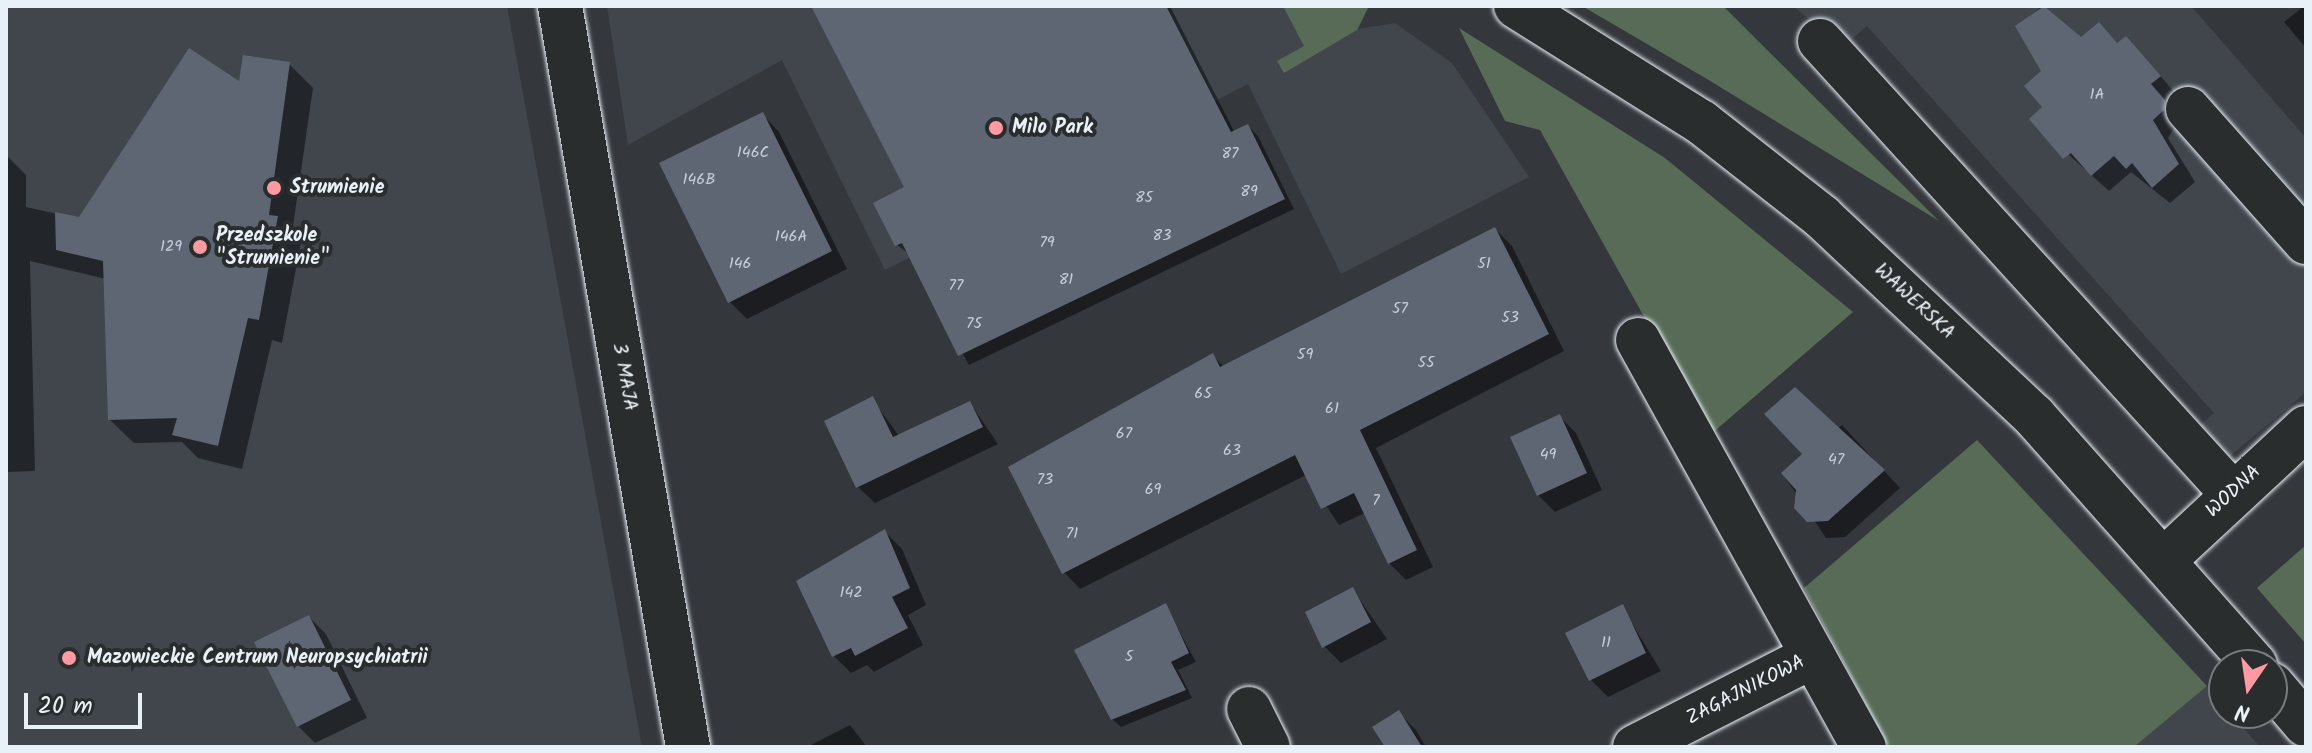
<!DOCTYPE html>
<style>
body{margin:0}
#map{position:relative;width:2312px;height:753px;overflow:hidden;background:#34383c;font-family:Kalam,sans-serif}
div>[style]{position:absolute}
.built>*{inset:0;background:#41464d}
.green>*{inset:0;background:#576b56}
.shadow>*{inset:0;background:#0007}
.building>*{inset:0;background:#5e6674}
.roads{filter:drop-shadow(0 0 2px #e8f1f8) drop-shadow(0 0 2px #e8f1f8)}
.minor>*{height:44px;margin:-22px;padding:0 22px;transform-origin:22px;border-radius:22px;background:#2a2d2e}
.major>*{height:44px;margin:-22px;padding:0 22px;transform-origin:22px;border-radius:22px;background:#2a2d2e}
.dots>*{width:22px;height:22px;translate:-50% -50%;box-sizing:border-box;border:4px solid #2a2d2e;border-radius:50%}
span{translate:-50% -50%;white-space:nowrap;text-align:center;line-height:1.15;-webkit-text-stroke:8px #2a2d2e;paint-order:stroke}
.number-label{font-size:16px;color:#c6ced7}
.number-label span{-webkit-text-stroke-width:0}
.poi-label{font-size:20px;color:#e8f1f8;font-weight:700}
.left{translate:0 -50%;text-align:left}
.street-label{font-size:20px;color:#e8f1f8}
.frame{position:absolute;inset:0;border:8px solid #e8f1f8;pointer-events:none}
.north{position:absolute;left:2208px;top:649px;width:80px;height:80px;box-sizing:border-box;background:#2a2d2e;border:2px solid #767b7f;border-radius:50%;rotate:193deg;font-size:22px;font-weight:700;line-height:32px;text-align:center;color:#e8f1f8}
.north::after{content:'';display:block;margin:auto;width:28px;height:36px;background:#ff9aa2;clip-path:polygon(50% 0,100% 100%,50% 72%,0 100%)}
.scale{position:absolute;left:24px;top:693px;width:118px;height:36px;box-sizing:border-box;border:4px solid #e8f1f8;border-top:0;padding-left:10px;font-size:24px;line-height:28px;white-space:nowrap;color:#e8f1f8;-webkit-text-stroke:6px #2a2d2e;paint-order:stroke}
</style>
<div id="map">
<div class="built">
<i style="clip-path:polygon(6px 6px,507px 6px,642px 747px,6px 747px)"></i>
<i style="clip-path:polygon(607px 6px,1369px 6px,1358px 29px,1395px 23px,1452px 63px,1529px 177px,1341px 274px,1248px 84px,885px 270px,782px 60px,628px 145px)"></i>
<i style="clip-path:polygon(1793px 6px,2191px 6px,2306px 138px,2306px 392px,2221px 464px,2190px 435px,2214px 413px,1867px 26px,1843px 47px)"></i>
<i style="clip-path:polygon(2207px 686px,2260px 747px,2134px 747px)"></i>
</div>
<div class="green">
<i style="clip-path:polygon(1283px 6px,1369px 6px,1357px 30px,1284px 73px,1277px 61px,1304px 46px)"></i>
<i style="clip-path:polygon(1582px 6px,1723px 6px,1939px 221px,1707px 79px)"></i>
<i style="clip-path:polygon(1459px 28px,1665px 158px,1853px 312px,1710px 435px,1540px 130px,1505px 121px)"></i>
<i style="clip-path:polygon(1977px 440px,2207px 686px,2134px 747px,1889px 747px,1804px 588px)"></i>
<i style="clip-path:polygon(2306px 545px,2306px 644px,2257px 588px)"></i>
</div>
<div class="shadow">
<i style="clip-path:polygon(813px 6px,1170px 6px,1235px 133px,1248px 126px,1258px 136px,1294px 209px,969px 365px,909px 254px,897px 245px,907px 188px)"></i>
<i style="clip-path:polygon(2042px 6px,2081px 40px,2143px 56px,2176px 94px,2167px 102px,2181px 118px,2168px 138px,2195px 182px,2170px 203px,2131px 172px,2109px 191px,2048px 136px,2044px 71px,2017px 27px)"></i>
<i style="clip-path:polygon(2304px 6px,2306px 6px,2306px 48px,2284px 22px)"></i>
<i style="clip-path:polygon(289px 64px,313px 88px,292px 233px,301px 242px,282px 343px,272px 340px,242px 469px,198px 458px,182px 442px,134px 443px,110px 420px,106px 279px,30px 261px,35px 471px,6px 472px,6px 155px,26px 175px,26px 207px,80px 219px,240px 84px)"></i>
<i style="clip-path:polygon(763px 115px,779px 132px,847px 269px,747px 319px,730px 302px,662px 164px)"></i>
<i style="clip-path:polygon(1495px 229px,1512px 246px,1564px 351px,1376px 448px,1433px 567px,1406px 580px,1389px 563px,1365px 513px,1339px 525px,1306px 475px,1080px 589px,1064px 572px,1212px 355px,1224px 367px)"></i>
<i style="clip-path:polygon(872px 399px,899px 436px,970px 403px,998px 444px,875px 503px,858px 487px)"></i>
<i style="clip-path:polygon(1559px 416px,1576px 433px,1602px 490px,1555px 512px,1538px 495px)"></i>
<i style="clip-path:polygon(1842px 425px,1900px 488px,1845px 537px,1826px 538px,1783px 474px)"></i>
<i style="clip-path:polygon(885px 532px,902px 549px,926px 605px,908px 615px,923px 645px,874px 672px,867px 665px,851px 673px,834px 656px)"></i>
<i style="clip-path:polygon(1353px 590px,1387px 639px,1341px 663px,1324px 646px)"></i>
<i style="clip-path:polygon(1165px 605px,1196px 662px,1178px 670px,1192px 698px,1121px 727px,1112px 719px)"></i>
<i style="clip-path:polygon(1622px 607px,1661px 671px,1608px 697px,1591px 680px)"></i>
<i style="clip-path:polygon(309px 617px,326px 634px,367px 718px,315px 743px,298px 726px)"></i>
<i style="clip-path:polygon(1399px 713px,1416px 730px,1426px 747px,1387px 747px)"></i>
<i style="clip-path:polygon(850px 725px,867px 747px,807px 747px)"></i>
</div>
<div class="building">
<i style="clip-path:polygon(811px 6px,1166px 6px,1231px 132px,1248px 124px,1285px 199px,958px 356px,902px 243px,895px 246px,873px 203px,904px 187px)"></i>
<i style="clip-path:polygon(2044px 6px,2081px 37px,2099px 22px,2117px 43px,2126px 36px,2161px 76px,2151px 84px,2165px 100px,2164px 110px,2153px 120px,2179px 164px,2152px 188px,2132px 163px,2126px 169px,2114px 156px,2091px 176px,2071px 153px,2063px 159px,2029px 119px,2042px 107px,2024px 86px,2041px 71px,2015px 26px)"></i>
<i style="clip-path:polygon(189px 48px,239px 81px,243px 55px,290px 62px,269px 215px,278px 216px,259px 320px,248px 318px,218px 446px,172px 435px,177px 418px,108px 420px,103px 261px,56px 250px,55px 212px,79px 217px)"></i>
<i style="clip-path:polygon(763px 112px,832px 251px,728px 303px,659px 163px)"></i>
<i style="clip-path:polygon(1495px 227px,1549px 334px,1360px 430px,1417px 550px,1388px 564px,1354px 493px,1321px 509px,1295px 455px,1062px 574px,1008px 467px,1213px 353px,1220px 367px)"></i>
<i style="clip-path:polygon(1795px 387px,1885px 470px,1828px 521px,1807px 522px,1794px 508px,1796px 490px,1781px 473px,1802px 454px,1764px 414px)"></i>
<i style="clip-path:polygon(873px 396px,893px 437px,970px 401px,983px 427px,856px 488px,824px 421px)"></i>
<i style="clip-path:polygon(1560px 414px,1587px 473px,1537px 496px,1510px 437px)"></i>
<i style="clip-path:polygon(885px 529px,910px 588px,892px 597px,908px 628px,855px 656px,851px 648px,832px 657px,796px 581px)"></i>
<i style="clip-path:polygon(1353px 587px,1371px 622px,1322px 648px,1305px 612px)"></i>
<i style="clip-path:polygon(1166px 603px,1189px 653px,1171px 662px,1186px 690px,1111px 720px,1074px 650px)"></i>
<i style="clip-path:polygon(1623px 604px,1646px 653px,1589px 681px,1565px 633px)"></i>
<i style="clip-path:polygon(309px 615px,351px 700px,297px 727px,254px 642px)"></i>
<i style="clip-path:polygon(1399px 710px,1422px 747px,1385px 747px,1372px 727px)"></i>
</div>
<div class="roads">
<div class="minor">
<i style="left:560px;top:6px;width:752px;rotate:80.2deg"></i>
<i style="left:1820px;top:41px;width:610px;rotate:47.66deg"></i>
<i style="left:2188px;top:109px;width:178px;rotate:48.4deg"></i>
<i style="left:1638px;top:340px;width:466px;rotate:61deg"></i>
<i style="left:2164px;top:560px;width:194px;rotate:-42.9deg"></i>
<i style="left:1249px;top:709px;width:42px;rotate:63.4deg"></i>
<i style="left:1635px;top:747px;width:200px;rotate:-27.1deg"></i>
</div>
<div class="major">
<i style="left:1516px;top:6px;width:218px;rotate:32.1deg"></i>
<i style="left:1701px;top:122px;width:154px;rotate:38.1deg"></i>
<i style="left:1822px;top:217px;width:291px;rotate:43.2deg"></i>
<i style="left:2034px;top:416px;width:333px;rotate:48.4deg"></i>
<i style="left:2272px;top:685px;width:52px;rotate:49.6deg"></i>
</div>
</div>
<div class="dots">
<i style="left:996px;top:128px;background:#ff9aa2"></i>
<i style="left:274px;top:188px;background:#ff9aa2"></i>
<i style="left:200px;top:247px;background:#ff9aa2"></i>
<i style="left:69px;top:658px;background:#ff9aa2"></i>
</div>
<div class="number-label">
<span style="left:2097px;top:95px">1A</span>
<span style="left:753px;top:153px">146C</span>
<span style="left:1230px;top:154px">87</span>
<span style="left:699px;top:180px">146B</span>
<span style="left:1249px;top:192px">89</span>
<span style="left:1144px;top:198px">85</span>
<span style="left:1162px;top:236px">83</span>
<span style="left:791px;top:237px">146A</span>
<span style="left:1047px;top:243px">79</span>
<span style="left:171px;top:247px">129</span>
<span style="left:740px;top:264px">146</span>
<span style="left:1484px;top:264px">51</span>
<span style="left:1066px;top:280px">81</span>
<span style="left:956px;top:286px">77</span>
<span style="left:1400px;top:309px">57</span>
<span style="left:1510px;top:318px">53</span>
<span style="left:974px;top:324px">75</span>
<span style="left:1305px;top:355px">59</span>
<span style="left:1426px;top:363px">55</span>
<span style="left:1203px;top:394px">65</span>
<span style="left:1332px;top:409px">61</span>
<span style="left:1124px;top:434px">67</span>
<span style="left:1232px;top:451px">63</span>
<span style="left:1548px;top:455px">49</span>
<span style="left:1836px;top:460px">47</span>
<span style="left:1045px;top:480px">73</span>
<span style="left:1153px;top:490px">69</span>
<span style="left:1376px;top:501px">7</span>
<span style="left:1072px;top:534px">71</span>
<span style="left:851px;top:593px">142</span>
<span style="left:1606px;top:643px">11</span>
<span style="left:1129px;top:657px">5</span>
</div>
<div class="poi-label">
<span class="left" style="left:1012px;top:128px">Milo Park</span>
<span class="left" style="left:290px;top:188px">Strumienie</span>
<span class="left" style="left:216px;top:248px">Przedszkole<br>"Strumienie"</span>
<span class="left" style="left:87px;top:658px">Mazowieckie Centrum Neuropsychiatrii</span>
</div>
<div class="street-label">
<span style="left:1914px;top:302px;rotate:43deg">WAWERSKA</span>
<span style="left:624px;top:377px;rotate:80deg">3 MAJA</span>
<span style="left:2234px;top:492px;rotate:-43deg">WODNA</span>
<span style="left:1746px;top:691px;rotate:-27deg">ZAGAJNIKOWA</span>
</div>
<div class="frame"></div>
<div class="north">N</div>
<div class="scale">20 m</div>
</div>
